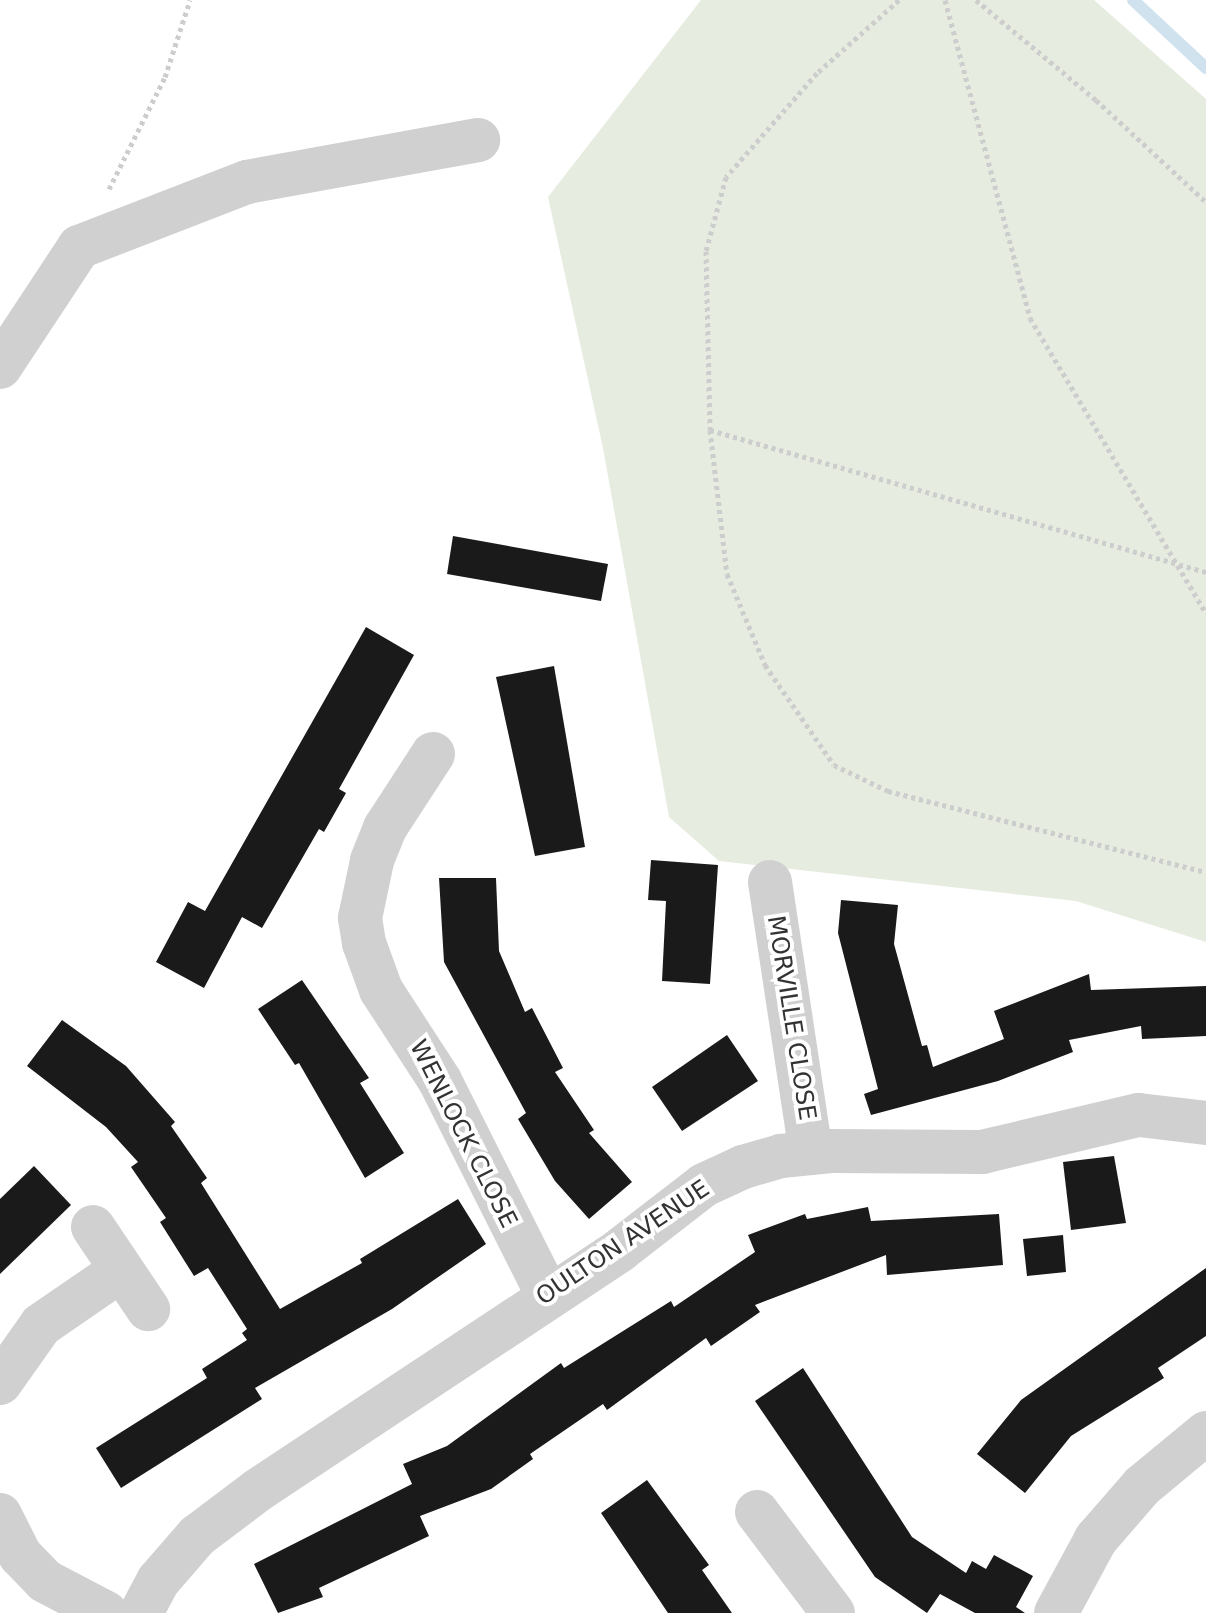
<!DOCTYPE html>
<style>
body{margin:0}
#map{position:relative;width:1206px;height:1613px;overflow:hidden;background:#fff;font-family:"DejaVu Sans",sans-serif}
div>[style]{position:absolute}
.green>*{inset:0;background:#e6ecdf}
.stream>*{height:12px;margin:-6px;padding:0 6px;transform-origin:6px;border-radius:6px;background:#cfe2ee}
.building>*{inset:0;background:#1a1a1a}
.path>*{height:5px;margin-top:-2.5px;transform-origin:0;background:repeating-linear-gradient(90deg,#cdcdcd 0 4px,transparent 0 8px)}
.minor>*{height:44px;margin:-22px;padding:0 22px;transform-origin:22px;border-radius:22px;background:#d0d0d0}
span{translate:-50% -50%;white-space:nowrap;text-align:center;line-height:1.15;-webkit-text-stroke:8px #fff;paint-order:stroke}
.street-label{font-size:24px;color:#333}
</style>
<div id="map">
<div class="green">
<i style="clip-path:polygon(701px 0,1094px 0,1206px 99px,1206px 942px,1076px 901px,719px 861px,669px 817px,603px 448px,548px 197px)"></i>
</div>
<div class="stream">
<i style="left:1133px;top:0;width:100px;rotate:43deg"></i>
</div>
<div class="building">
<i style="clip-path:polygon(453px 536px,608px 564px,601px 601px,447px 574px)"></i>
<i style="clip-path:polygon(366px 627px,414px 655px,339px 789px,346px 793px,324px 832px,319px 829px,262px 928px,242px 917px,204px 988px,156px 962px,188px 902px,205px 911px)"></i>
<i style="clip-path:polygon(554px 666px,585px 847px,535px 856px,496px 677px)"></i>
<i style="clip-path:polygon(651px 860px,718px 865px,710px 984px,662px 981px,666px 901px,648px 900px)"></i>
<i style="clip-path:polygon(439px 878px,496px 878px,499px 951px,525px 1012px,532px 1008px,563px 1068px,555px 1072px,594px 1130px,589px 1133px,632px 1182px,589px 1219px,555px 1181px,518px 1119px,526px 1113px,444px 962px)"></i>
<i style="clip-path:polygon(841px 900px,898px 905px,894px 944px,922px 1046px,927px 1045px,933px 1067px,1004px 1039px,994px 1011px,1089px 974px,1091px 990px,1206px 986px,1206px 1036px,1142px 1039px,1141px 1026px,1069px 1040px,1073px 1052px,998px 1081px,871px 1115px,864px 1094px,878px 1089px,838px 933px)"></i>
<i style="clip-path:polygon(302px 980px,369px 1078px,360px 1083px,404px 1153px,365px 1178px,299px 1063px,295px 1065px,258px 1009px)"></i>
<i style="clip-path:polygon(62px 1020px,126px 1066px,175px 1122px,171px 1126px,207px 1178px,201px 1183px,280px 1309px,362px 1263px,360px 1259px,458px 1199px,486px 1244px,392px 1309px,255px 1388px,262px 1399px,121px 1488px,96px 1448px,207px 1378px,202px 1369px,247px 1340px,242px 1333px,247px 1329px,208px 1268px,194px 1276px,160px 1222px,166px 1218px,131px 1167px,138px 1162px,106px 1127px,27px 1066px)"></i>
<i style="clip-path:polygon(727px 1035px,758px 1081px,682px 1131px,652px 1087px)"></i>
<i style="clip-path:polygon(1114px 1156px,1126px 1223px,1071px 1230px,1063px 1162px)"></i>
<i style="clip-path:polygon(34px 1166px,71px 1205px,0 1274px,0 1199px)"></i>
<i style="clip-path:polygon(868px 1207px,871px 1221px,999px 1214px,1003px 1265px,887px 1275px,886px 1255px,755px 1305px,760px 1312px,711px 1346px,706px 1338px,607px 1410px,603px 1404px,530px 1454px,533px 1459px,491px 1489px,420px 1516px,429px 1536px,319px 1588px,323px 1597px,278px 1613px,254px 1564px,412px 1484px,403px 1464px,447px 1446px,561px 1363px,564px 1368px,671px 1301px,674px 1307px,755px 1252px,748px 1235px,805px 1214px,807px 1219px)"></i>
<i style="clip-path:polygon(1063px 1235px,1066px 1272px,1027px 1276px,1023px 1239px)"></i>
<i style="clip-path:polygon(1206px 1268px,1206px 1336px,1158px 1368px,1164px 1378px,1071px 1436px,1025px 1493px,977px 1454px,1021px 1400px)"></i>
<i style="clip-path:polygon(803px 1368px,912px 1537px,966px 1573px,972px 1561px,986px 1569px,994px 1555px,1033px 1576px,1016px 1607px,1025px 1613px,975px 1613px,940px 1594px,927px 1613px,875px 1577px,755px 1401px)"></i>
<i style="clip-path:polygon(647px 1480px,709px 1565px,702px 1570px,732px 1613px,668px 1613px,601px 1513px)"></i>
</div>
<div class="path">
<i style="left:899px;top:0;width:110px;rotate:138.3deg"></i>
<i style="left:817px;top:73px;width:138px;rotate:131.2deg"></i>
<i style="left:726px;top:177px;width:77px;rotate:105.1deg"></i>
<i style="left:706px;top:251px;width:179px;rotate:88.7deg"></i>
<i style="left:710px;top:430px;width:145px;rotate:83.3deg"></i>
<i style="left:727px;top:574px;width:99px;rotate:67.3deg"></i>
<i style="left:765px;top:665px;width:121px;rotate:55.4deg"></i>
<i style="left:834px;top:765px;width:60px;rotate:25.7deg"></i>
<i style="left:888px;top:791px;width:328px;rotate:14.3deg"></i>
<i style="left:945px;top:0;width:329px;rotate:75deg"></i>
<i style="left:1030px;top:318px;width:344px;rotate:59.2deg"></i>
<i style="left:976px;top:0;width:156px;rotate:39.8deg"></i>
<i style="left:1096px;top:100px;width:150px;rotate:42.8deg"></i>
<i style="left:109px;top:189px;width:125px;rotate:-63.4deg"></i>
<i style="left:165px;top:77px;width:81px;rotate:-72deg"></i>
<i style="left:710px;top:430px;width:516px;rotate:15.98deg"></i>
</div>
<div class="minor">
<i style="left:0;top:367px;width:144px;rotate:-56.6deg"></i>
<i style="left:79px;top:247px;width:180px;rotate:-21.2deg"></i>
<i style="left:247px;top:182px;width:235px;rotate:-10.3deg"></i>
<i style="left:433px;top:754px;width:88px;rotate:123deg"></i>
<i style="left:385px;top:828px;width:35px;rotate:112deg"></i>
<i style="left:372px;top:861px;width:58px;rotate:101.9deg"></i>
<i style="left:360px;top:918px;width:25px;rotate:81deg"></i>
<i style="left:364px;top:943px;width:50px;rotate:70.1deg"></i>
<i style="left:381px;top:990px;width:108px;rotate:57deg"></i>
<i style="left:440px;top:1081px;width:241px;rotate:63.3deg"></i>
<i style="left:770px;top:882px;width:274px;rotate:81.4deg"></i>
<i style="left:93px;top:1227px;width:99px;rotate:56.1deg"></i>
<i style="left:0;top:1383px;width:71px;rotate:-54.7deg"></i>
<i style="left:41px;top:1325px;width:97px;rotate:-34.5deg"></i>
<i style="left:757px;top:1512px;width:126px;rotate:53deg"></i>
<i style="left:0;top:1515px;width:45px;rotate:63.4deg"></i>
<i style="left:20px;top:1555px;width:36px;rotate:46deg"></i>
<i style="left:45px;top:1581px;width:69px;rotate:27.7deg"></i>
<i style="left:141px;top:1613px;width:36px;rotate:-62deg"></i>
<i style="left:158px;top:1581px;width:60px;rotate:-49.1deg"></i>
<i style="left:197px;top:1536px;width:76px;rotate:-37deg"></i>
<i style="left:258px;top:1490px;width:434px;rotate:-33.5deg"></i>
<i style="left:620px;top:1250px;width:106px;rotate:-37.7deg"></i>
<i style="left:704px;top:1185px;width:43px;rotate:-24.8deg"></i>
<i style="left:743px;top:1167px;width:40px;rotate:-16deg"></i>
<i style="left:781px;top:1156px;width:50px;rotate:-5.7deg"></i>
<i style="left:831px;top:1151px;width:151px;rotate:0.4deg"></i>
<i style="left:982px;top:1152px;width:161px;rotate:-13.3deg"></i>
<i style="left:1139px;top:1115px;width:67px;rotate:6.8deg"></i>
<i style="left:1056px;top:1613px;width:84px;rotate:-61.6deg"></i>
<i style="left:1096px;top:1539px;width:70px;rotate:-49deg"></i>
<i style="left:1142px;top:1486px;width:83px;rotate:-39.6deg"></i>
</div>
<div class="street-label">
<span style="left:791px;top:1018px;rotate:81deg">MORVILLE CLOSE</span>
<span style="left:463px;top:1134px;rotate:63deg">WENLOCK CLOSE</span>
<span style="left:623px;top:1243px;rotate:-34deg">OULTON AVENUE</span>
</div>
</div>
